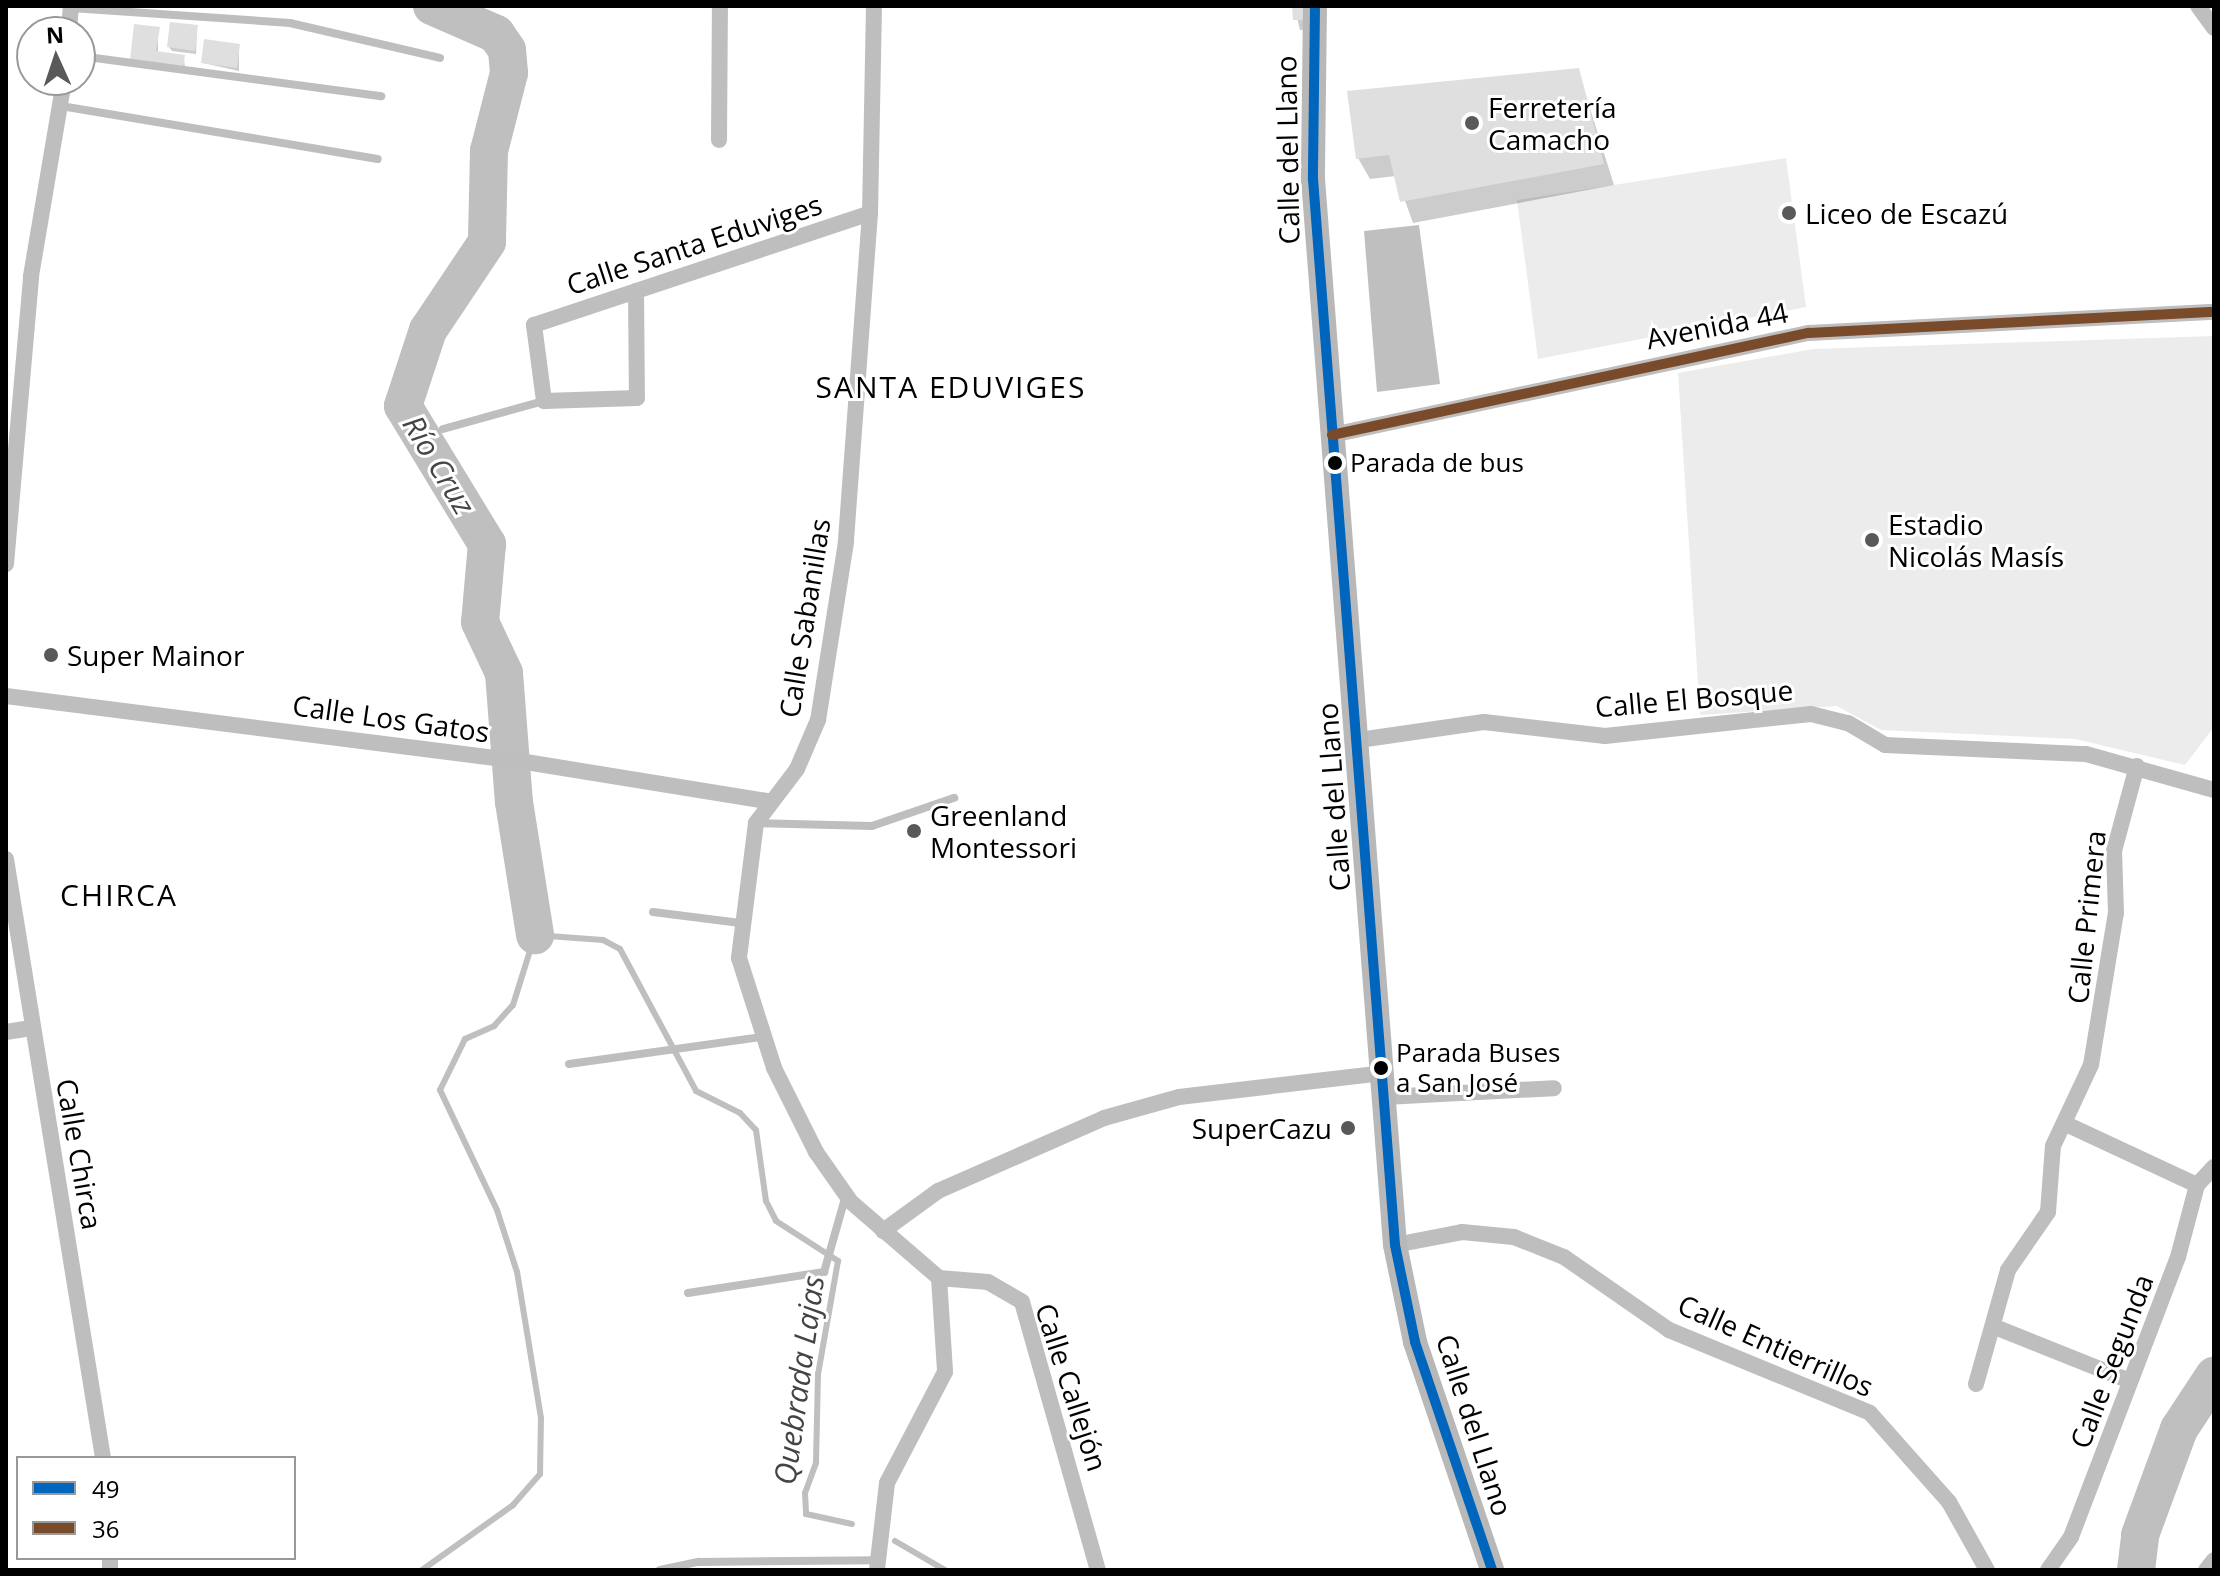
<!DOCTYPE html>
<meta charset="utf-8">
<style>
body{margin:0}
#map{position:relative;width:2220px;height:1576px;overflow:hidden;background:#fff;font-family:"Open Sans",sans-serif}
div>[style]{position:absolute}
.green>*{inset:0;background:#ececec}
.water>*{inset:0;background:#bfbfbf}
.shadow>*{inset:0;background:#0003}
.stream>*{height:6px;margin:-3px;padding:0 3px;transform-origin:3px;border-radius:3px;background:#bfbfbf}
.river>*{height:38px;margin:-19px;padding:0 19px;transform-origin:19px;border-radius:19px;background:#bfbfbf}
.building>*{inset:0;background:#dfdfdf}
.service>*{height:8px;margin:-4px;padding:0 4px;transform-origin:4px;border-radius:4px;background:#bebebe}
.minor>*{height:16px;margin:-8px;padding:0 8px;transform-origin:8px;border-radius:8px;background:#bebebe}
.secondary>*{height:24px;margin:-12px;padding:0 12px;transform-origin:12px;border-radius:12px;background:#b8b8b8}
.bus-1>*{height:10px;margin:-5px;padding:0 5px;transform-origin:5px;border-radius:5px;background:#0065bd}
.bus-2>*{height:10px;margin:-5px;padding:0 5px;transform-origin:5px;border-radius:5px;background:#7a4b2a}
.dots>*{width:22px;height:22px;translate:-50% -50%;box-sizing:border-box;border:4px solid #fff;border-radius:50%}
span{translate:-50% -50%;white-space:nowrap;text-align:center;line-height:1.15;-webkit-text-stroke:6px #fff;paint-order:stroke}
.bus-label{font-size:26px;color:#000}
.left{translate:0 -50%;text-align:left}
.poi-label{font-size:28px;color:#000}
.right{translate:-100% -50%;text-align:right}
.street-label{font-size:28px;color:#000}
.neighbourhood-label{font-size:30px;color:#000;letter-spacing:2px}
.water-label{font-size:30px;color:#444;font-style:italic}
.frame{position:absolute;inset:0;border:8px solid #000;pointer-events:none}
.legend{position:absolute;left:16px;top:1456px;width:280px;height:104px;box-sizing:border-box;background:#fff;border:2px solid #999;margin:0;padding:10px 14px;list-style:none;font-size:24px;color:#000}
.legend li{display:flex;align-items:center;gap:16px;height:40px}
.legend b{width:40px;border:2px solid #999}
.north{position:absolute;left:16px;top:16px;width:80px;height:80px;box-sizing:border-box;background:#fff;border:2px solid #999;border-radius:50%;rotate:357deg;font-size:22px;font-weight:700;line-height:32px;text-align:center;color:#000}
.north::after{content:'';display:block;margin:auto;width:28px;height:36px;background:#595959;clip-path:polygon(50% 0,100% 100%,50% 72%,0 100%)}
</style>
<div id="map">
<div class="green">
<i style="clip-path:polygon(1786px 158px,1806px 307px,1538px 359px,1517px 200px)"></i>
<i style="clip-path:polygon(2214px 336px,2214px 727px,2185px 765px,2075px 739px,1881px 730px,1837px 706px,1700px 715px,1678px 373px,1813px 349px)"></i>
</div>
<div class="water">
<i style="clip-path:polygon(1419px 225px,1440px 384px,1377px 392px,1364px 231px)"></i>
</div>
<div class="shadow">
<i style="clip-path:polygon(1294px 6px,1313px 29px,1300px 30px)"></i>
<i style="clip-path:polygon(197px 27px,196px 54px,172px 51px,169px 47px)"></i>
<i style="clip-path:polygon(158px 29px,158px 54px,184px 57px,185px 70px,134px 64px)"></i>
<i style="clip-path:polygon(239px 46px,239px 71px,203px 63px)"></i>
<i style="clip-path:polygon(1578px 70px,1614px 185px,1413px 223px,1396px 176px,1370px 179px,1358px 158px)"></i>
</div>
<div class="stream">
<i style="left:895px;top:1541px;width:58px;rotate:30.1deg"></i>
<i style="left:422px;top:1570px;width:112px;rotate:-35.5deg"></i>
<i style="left:513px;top:1505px;width:41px;rotate:-48.9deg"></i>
<i style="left:540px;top:1474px;width:56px;rotate:-89deg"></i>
<i style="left:541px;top:1418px;width:148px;rotate:-99.3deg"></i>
<i style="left:517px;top:1272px;width:65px;rotate:-107.9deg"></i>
<i style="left:497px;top:1210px;width:133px;rotate:-115.4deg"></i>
<i style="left:440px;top:1090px;width:57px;rotate:-63.9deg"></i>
<i style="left:465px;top:1039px;width:32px;rotate:-24deg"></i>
<i style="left:494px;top:1026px;width:28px;rotate:-48deg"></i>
<i style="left:513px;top:1005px;width:73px;rotate:-72.6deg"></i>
<i style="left:535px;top:935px;width:68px;rotate:4.2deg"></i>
<i style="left:603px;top:940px;width:19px;rotate:28deg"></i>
<i style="left:620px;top:949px;width:161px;rotate:61.8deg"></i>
<i style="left:696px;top:1091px;width:49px;rotate:26.6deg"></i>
<i style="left:740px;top:1113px;width:23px;rotate:47deg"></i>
<i style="left:756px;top:1130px;width:72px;rotate:82deg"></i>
<i style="left:766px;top:1201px;width:22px;rotate:63deg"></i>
<i style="left:776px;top:1221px;width:74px;rotate:32.8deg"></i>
<i style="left:838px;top:1261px;width:115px;rotate:100deg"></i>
<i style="left:818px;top:1374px;width:89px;rotate:91.3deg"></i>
<i style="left:816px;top:1463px;width:32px;rotate:110deg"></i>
<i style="left:805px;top:1493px;width:21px;rotate:87deg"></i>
<i style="left:806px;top:1514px;width:47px;rotate:12.3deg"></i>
</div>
<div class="river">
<i style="left:432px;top:6px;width:70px;rotate:23.6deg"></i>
<i style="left:496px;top:34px;width:19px;rotate:55deg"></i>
<i style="left:507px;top:50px;width:23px;rotate:85deg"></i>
<i style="left:509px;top:73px;width:81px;rotate:104.4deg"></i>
<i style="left:489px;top:151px;width:91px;rotate:91.3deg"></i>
<i style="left:487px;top:242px;width:106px;rotate:123.8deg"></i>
<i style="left:428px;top:330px;width:80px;rotate:108.2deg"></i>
<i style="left:403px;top:406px;width:162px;rotate:58.7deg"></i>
<i style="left:487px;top:544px;width:78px;rotate:95.1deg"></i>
<i style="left:480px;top:622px;width:56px;rotate:64.8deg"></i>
<i style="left:504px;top:673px;width:129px;rotate:85.6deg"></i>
<i style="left:514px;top:802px;width:135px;rotate:81deg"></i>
<i style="left:2136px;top:1570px;width:35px;rotate:-83deg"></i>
<i style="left:2140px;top:1535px;width:113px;rotate:-69.8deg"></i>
<i style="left:2179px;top:1429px;width:64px;rotate:-56.6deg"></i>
</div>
<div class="building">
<i style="clip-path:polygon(1292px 6px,1308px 6px,1309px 20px,1293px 20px)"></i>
<i style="clip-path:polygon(170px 22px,198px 25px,195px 51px,167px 47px)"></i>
<i style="clip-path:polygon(134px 24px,160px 27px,156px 51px,185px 55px,183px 67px,130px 60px)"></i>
<i style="clip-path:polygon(204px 39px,240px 44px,237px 68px,201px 63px)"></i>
<i style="clip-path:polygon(1579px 68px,1604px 164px,1400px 202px,1389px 155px,1356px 159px,1347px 91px)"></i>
</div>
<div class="service">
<i style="left:71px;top:8px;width:220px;rotate:3.9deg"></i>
<i style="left:290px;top:23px;width:154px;rotate:13.1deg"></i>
<i style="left:80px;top:56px;width:304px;rotate:7.6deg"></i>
<i style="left:61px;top:106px;width:321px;rotate:9.5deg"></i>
<i style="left:443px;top:429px;width:105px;rotate:-15.5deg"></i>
<i style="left:757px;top:823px;width:115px;rotate:1.5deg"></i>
<i style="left:872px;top:826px;width:87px;rotate:-18.9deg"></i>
<i style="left:653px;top:912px;width:88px;rotate:7.2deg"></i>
<i style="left:569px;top:1064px;width:195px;rotate:-8deg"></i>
<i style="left:688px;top:1293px;width:138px;rotate:-8.8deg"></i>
<i style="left:824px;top:1272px;width:80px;rotate:-74.1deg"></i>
<i style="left:660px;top:1570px;width:40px;rotate:-12deg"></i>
<i style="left:699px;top:1562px;width:179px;rotate:-0.6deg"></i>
</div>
<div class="minor">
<i style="left:874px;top:6px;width:207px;rotate:91.1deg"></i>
<i style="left:870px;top:213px;width:330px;rotate:94.2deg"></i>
<i style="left:846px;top:542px;width:180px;rotate:98.9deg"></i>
<i style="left:818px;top:720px;width:53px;rotate:113.2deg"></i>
<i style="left:797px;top:769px;width:68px;rotate:127.2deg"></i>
<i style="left:756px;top:823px;width:136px;rotate:97.2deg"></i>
<i style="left:739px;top:958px;width:115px;rotate:72.3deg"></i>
<i style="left:774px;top:1068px;width:94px;rotate:63.4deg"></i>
<i style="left:816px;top:1152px;width:61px;rotate:55deg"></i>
<i style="left:851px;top:1202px;width:116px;rotate:40.8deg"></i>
<i style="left:939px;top:1278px;width:94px;rotate:86.3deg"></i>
<i style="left:945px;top:1372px;width:125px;rotate:117.6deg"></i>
<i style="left:887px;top:1483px;width:88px;rotate:96.6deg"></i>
<i style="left:2198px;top:6px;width:27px;rotate:54deg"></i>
<i style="left:69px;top:32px;width:26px;rotate:-86deg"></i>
<i style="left:719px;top:140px;width:134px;rotate:-89.6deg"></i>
<i style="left:636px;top:291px;width:107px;rotate:89.5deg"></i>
<i style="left:637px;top:398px;width:93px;rotate:178.2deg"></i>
<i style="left:544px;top:401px;width:77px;rotate:-97.5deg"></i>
<i style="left:534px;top:325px;width:354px;rotate:-18.4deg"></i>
<i style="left:1332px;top:435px;width:488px;rotate:-12.1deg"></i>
<i style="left:1809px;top:333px;width:406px;rotate:-3deg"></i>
<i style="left:6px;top:564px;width:289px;rotate:-85deg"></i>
<i style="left:31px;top:276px;width:199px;rotate:-80.4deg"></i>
<i style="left:6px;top:696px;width:524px;rotate:7.23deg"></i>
<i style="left:526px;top:762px;width:245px;rotate:9.2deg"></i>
<i style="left:1359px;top:740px;width:126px;rotate:-8.2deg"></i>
<i style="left:1484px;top:722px;width:122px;rotate:6.6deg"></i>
<i style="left:1605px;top:736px;width:207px;rotate:-6.1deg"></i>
<i style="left:1811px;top:714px;width:38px;rotate:14deg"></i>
<i style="left:1848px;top:723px;width:43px;rotate:30.7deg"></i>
<i style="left:1885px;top:745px;width:201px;rotate:2.6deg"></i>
<i style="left:2086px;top:754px;width:133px;rotate:15.7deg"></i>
<i style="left:6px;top:859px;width:607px;rotate:80.8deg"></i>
<i style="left:6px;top:1032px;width:24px;rotate:-9deg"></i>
<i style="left:1385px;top:1097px;width:169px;rotate:-3deg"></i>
<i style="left:2066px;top:1124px;width:145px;rotate:25deg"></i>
<i style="left:883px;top:1231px;width:68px;rotate:-36deg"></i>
<i style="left:938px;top:1191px;width:181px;rotate:-23.7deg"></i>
<i style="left:1104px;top:1118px;width:78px;rotate:-15.6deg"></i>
<i style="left:1179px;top:1097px;width:205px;rotate:-6.7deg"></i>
<i style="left:1395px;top:1245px;width:68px;rotate:-11deg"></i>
<i style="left:1462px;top:1232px;width:52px;rotate:5.5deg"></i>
<i style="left:1514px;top:1237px;width:54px;rotate:21.8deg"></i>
<i style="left:1564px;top:1257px;width:128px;rotate:34.8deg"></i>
<i style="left:1669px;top:1330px;width:217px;rotate:22.4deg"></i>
<i style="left:1870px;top:1413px;width:119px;rotate:48.4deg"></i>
<i style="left:1949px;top:1502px;width:78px;rotate:60.8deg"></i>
<i style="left:939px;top:1278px;width:49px;rotate:4.7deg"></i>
<i style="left:988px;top:1282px;width:39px;rotate:30deg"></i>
<i style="left:1022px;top:1302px;width:279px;rotate:74.2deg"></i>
<i style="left:1995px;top:1327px;width:145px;rotate:21.8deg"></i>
<i style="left:1976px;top:1384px;width:118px;rotate:-74.3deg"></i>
<i style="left:2008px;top:1270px;width:70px;rotate:-55.4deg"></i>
<i style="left:2048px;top:1212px;width:66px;rotate:-85.7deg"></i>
<i style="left:2053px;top:1146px;width:89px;rotate:-64.9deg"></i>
<i style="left:2091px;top:1065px;width:154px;rotate:-80.7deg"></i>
<i style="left:2116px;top:913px;width:62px;rotate:-91.8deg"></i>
<i style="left:2114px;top:851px;width:88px;rotate:-74.9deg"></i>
<i style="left:110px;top:1558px;width:12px;rotate:90deg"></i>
<i style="left:2048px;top:1570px;width:40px;rotate:-55.1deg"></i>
<i style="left:2071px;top:1537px;width:300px;rotate:-69.1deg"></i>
<i style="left:2178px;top:1257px;width:74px;rotate:-75.2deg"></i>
<i style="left:2197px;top:1185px;width:25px;rotate:-47deg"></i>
<i style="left:2206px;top:1570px;width:13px;rotate:-51deg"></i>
</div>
<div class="secondary">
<i style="left:1315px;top:6px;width:173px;rotate:90.7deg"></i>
<i style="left:1313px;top:179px;width:1069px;rotate:85.6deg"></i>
<i style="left:1395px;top:1245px;width:99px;rotate:78.3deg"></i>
<i style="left:1415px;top:1342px;width:241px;rotate:71.3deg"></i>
</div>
<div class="bus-1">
<i style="left:1315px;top:6px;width:173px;rotate:90.7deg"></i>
<i style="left:1313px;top:179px;width:1069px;rotate:85.6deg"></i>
<i style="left:1395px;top:1245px;width:99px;rotate:78.3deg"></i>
<i style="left:1415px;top:1342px;width:241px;rotate:71.3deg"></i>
</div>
<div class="bus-2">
<i style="left:1332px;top:435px;width:488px;rotate:-12.1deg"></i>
<i style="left:1809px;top:333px;width:406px;rotate:-3deg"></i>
</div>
<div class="dots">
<i style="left:1472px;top:123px;background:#595959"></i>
<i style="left:1789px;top:213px;background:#595959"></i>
<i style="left:1335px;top:463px;background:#000"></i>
<i style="left:1872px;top:540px;background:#595959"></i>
<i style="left:51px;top:655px;background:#595959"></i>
<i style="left:914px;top:831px;background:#595959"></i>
<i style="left:1381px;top:1068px;background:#000"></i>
<i style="left:1348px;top:1128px;background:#595959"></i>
</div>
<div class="bus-label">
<span class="left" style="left:1350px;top:463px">Parada de bus</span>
<span class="left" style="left:1396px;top:1068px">Parada Buses<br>a San José</span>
</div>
<div class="poi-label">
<span class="left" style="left:1488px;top:123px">Ferretería<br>Camacho</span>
<span class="left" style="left:1805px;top:213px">Liceo de Escazú</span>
<span class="left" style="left:1888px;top:540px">Estadio<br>Nicolás Masís</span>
<span class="left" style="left:67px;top:655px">Super Mainor</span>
<span class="left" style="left:930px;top:831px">Greenland<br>Montessori</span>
<span class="right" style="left:1332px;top:1128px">SuperCazu</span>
</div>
<div class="street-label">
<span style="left:1287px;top:150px;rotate:-91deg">Calle del Llano</span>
<span style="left:694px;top:244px;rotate:-18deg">Calle Santa Eduviges</span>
<span style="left:1717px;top:325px;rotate:-11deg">Avenida 44</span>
<span style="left:804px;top:618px;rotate:-81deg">Calle Sabanillas</span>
<span style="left:1694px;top:698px;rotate:-5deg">Calle El Bosque</span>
<span style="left:391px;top:718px;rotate:8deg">Calle Los Gatos</span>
<span style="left:1333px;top:797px;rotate:-94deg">Calle del Llano</span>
<span style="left:2086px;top:917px;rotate:-84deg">Calle Primera</span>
<span style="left:80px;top:1154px;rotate:80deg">Calle Chirca</span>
<span style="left:1776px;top:1345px;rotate:24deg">Calle Entierrillos</span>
<span style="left:2111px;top:1361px;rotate:-69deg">Calle Segunda</span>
<span style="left:1072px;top:1387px;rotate:72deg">Calle Callejón</span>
<span style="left:1475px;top:1425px;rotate:72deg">Calle del Llano</span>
</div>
<div class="neighbourhood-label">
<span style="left:951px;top:387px">SANTA EDUVIGES</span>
<span style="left:119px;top:895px">CHIRCA</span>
</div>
<div class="water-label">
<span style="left:439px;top:465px;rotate:59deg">Río Cruz</span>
<span style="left:799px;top:1380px;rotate:-82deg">Quebrada Lajas</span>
</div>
<div class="frame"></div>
<ul class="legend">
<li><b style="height:10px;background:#0065bd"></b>49</li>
<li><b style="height:10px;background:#7a4b2a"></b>36</li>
</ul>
<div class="north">N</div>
</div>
